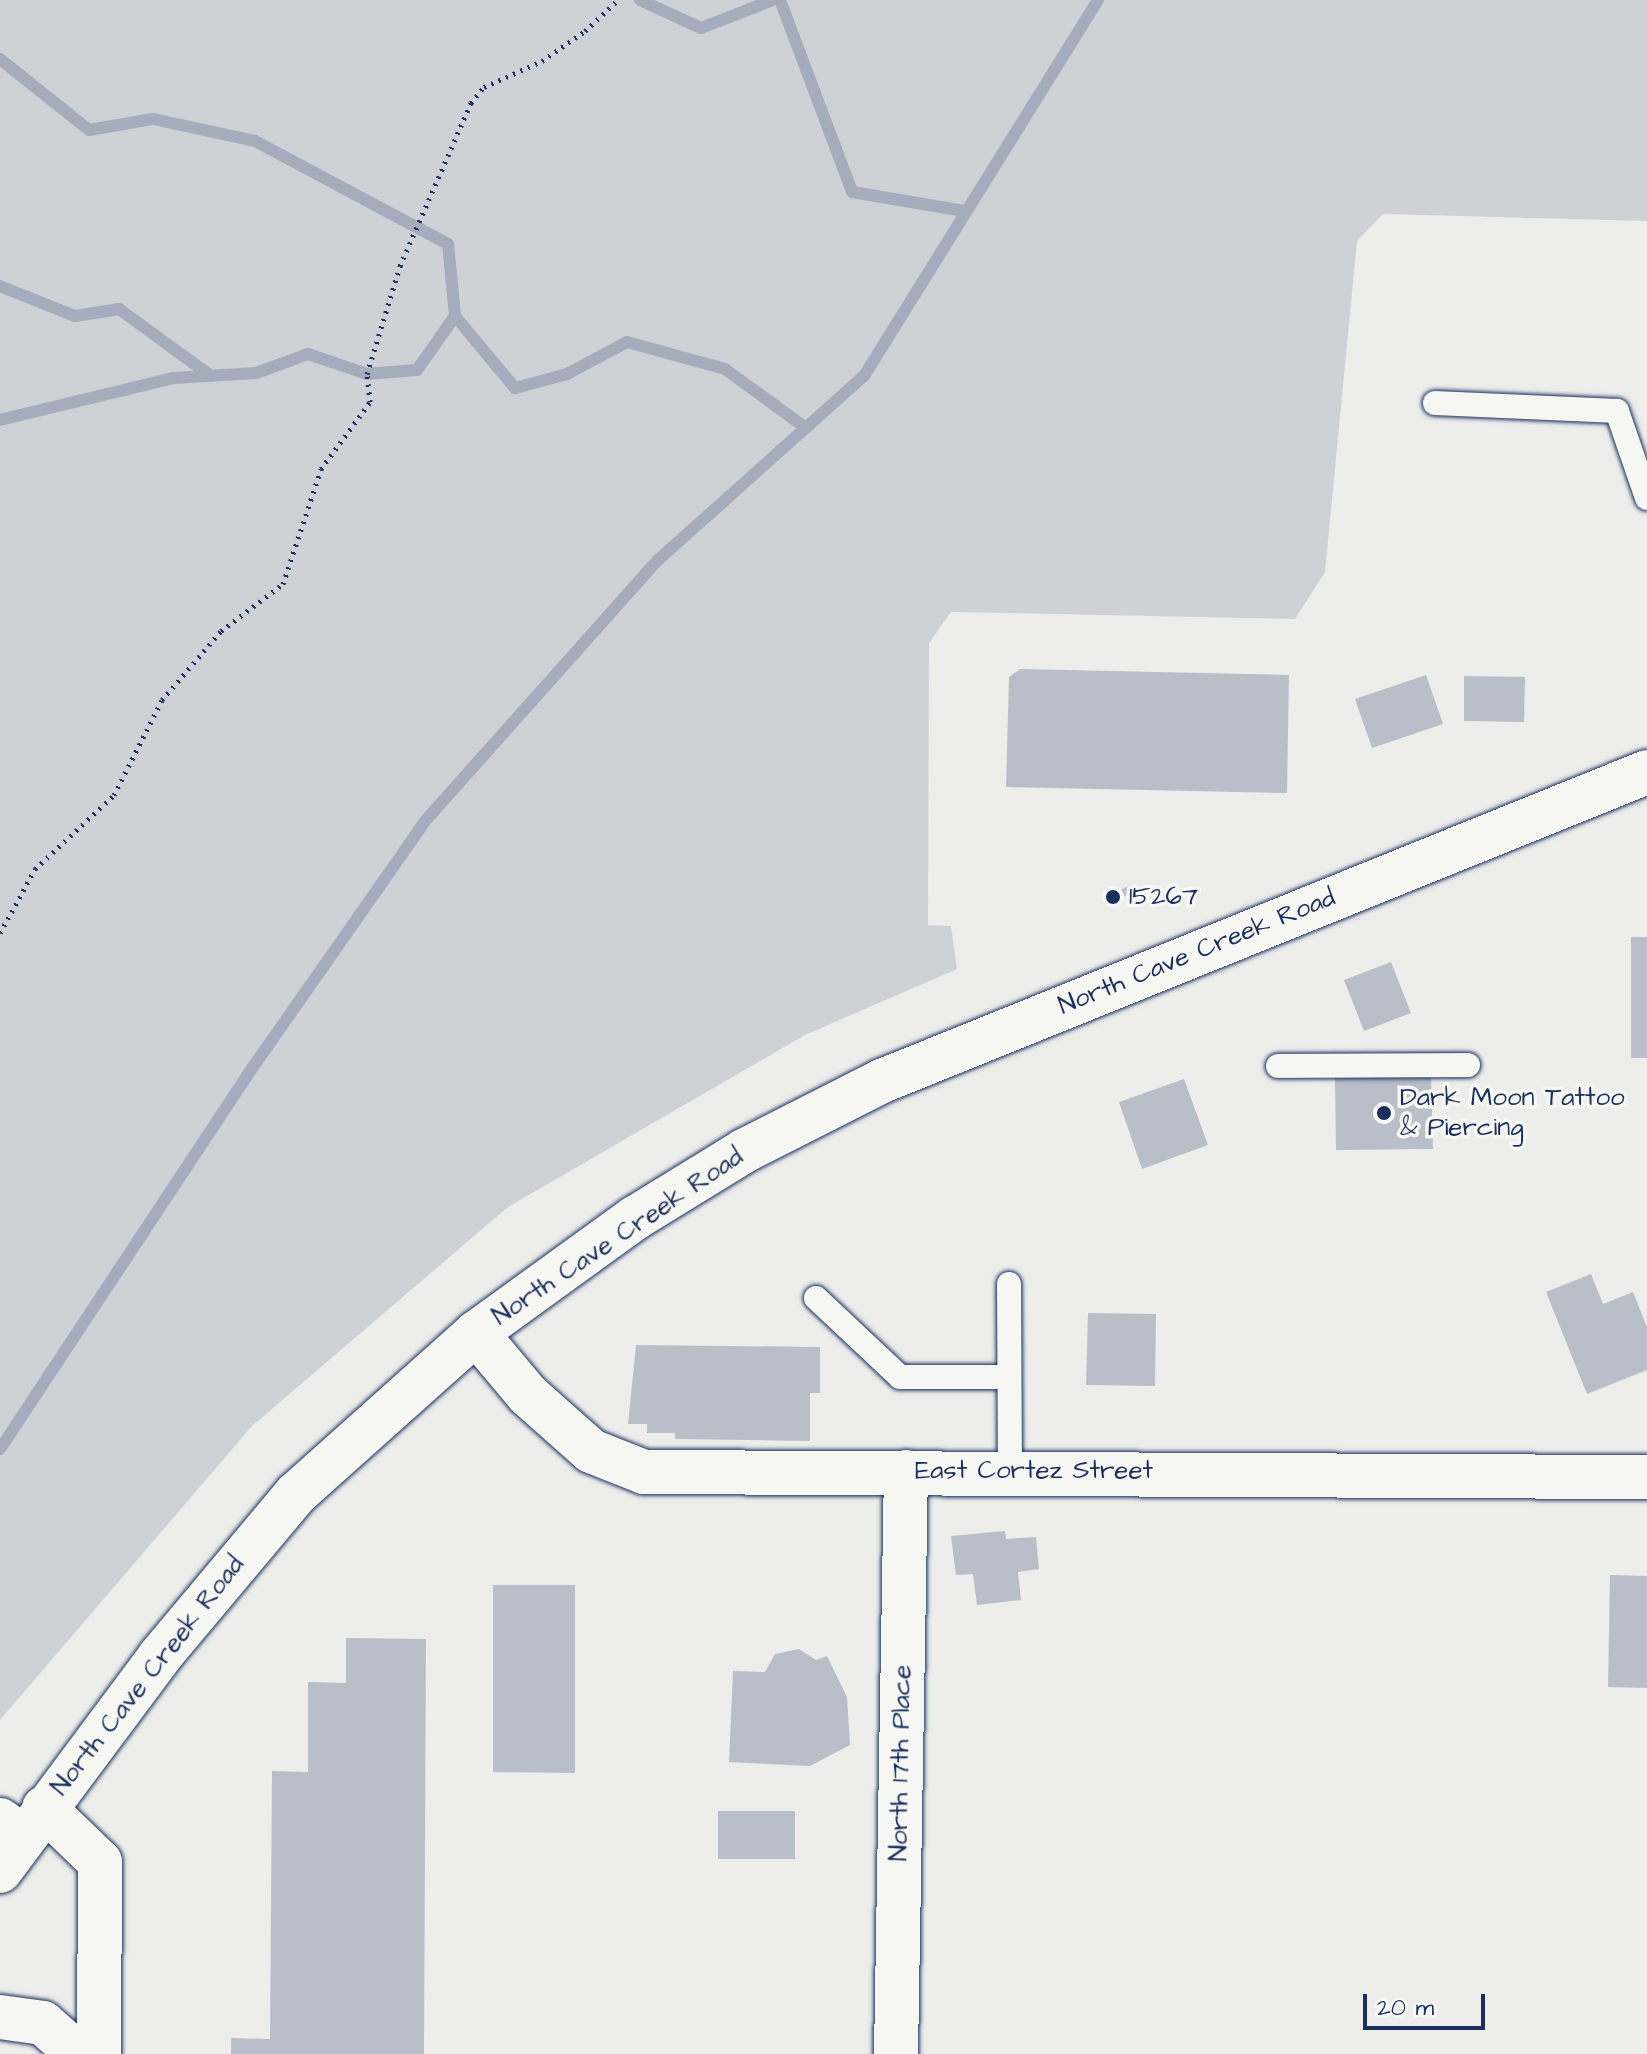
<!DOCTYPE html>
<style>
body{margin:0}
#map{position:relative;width:1647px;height:2054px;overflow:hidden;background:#edeeec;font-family:"Architects Daughter",sans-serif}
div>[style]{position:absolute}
.green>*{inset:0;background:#ced2d7}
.stream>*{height:12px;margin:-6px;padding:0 6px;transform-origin:6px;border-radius:6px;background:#a5acbc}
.building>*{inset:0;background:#b9bfc8}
.path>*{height:5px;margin-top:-2.5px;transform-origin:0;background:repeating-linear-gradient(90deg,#1b2f5e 0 2px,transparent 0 8px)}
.roads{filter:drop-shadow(0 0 2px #1b2f5e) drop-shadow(0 0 2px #1b2f5e)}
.service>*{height:24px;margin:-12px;padding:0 12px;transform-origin:12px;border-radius:12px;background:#f6f6f2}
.minor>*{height:44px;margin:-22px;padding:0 22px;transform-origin:22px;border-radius:22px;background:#f6f6f2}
.primary>*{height:44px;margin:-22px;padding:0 22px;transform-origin:22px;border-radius:22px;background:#f6f6f2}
.dots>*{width:22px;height:22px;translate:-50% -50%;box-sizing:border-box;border:4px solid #f6f6f2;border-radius:50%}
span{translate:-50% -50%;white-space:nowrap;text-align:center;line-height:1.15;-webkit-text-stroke:7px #f6f6f2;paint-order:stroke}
.poi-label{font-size:26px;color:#1b2f5e}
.left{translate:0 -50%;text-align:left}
.street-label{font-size:26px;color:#1b2f5e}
.scale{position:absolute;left:1363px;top:1994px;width:122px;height:36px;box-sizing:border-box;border:4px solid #1b2f5e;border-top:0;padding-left:10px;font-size:24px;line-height:28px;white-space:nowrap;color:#1b2f5e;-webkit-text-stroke:6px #f6f6f2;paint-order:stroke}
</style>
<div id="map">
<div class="green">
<i style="clip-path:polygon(0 0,1647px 0,1647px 221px,1383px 214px,1357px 241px,1325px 572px,1295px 619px,951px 612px,929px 643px,928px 925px,951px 926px,957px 969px,805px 1035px,508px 1207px,252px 1426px,0 1720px)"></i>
</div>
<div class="stream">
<i style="left:640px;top:0;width:67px;rotate:24.7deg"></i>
<i style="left:701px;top:28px;width:77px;rotate:-21.3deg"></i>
<i style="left:780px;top:0;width:205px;rotate:69.4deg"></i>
<i style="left:852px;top:192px;width:114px;rotate:9.6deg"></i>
<i style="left:0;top:59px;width:114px;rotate:38.6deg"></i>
<i style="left:89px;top:130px;width:65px;rotate:-9.8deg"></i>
<i style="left:153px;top:119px;width:104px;rotate:12.2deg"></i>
<i style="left:255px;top:141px;width:219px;rotate:28.1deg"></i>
<i style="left:448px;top:244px;width:72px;rotate:84.4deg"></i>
<i style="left:455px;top:316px;width:94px;rotate:50.2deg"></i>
<i style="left:515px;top:388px;width:54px;rotate:-15.1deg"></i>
<i style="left:567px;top:374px;width:68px;rotate:-28.1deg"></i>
<i style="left:627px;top:342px;width:102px;rotate:15.4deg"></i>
<i style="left:725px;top:369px;width:100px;rotate:36.1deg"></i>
<i style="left:0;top:286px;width:81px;rotate:21.8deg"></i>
<i style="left:75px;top:316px;width:45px;rotate:-9deg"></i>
<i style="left:119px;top:309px;width:114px;rotate:36.1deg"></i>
<i style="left:0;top:420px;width:178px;rotate:-13.6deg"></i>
<i style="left:173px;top:378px;width:83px;rotate:-3.4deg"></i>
<i style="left:256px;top:373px;width:55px;rotate:-20.1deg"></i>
<i style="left:308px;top:354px;width:62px;rotate:18.7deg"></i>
<i style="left:367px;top:374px;width:50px;rotate:-4.6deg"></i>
<i style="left:417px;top:370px;width:66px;rotate:-54.9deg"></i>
<i style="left:0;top:1449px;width:458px;rotate:-56.5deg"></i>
<i style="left:253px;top:1067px;width:302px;rotate:-55deg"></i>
<i style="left:426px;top:820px;width:348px;rotate:-48.3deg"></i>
<i style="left:658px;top:560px;width:276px;rotate:-41.8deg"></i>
<i style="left:864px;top:376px;width:443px;rotate:-58.1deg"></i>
</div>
<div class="building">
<i style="clip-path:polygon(1020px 669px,1289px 675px,1287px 793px,1006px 787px,1009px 677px)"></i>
<i style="clip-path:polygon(1426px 675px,1443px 724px,1372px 748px,1355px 699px)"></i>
<i style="clip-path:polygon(1464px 676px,1525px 677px,1524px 722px,1464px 721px)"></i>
<i style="clip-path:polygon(1131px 885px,1134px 892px,1112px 902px,1109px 895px)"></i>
<i style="clip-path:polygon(1631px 937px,1647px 937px,1647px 1058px,1631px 1058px)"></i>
<i style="clip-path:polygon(1391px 962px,1411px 1013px,1364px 1031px,1344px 980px)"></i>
<i style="clip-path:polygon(1431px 1076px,1433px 1149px,1336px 1150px,1335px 1078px)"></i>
<i style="clip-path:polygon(1184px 1079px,1208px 1145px,1142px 1169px,1119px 1102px)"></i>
<i style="clip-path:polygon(1591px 1274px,1603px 1304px,1633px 1292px,1647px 1327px,1647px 1370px,1587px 1394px,1546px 1292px)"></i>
<i style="clip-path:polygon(1088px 1313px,1156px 1314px,1155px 1386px,1086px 1385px)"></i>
<i style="clip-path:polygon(636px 1345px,820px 1347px,820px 1393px,810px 1393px,810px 1441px,675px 1439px,675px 1433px,647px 1433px,647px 1424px,628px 1424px)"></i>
<i style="clip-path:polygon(1005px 1531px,1006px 1539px,1036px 1537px,1039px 1569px,1018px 1572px,1021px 1600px,977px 1605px,973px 1574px,956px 1575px,951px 1536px)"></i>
<i style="clip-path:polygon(1610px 1575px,1647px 1576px,1647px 1688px,1608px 1687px)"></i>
<i style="clip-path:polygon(493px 1585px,575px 1585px,575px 1773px,493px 1772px)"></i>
<i style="clip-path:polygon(346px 1638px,426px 1639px,424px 2054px,231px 2054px,231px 2038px,270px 2039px,272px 1771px,308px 1772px,308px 1682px,346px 1683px)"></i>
<i style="clip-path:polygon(799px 1649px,816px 1660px,827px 1656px,847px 1697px,850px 1745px,810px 1766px,729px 1762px,733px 1671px,765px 1672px,775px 1654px)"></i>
<i style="clip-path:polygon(718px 1811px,795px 1811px,795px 1859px,718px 1859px)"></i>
</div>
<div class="path">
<i style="left:0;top:933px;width:73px;rotate:-61.3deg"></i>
<i style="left:35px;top:869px;width:108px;rotate:-43.1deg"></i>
<i style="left:114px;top:795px;width:106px;rotate:-63.2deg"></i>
<i style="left:162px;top:700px;width:91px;rotate:-49.5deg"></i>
<i style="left:221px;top:631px;width:78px;rotate:-37.2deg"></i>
<i style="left:283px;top:584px;width:121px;rotate:-71.7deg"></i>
<i style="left:321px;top:469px;width:83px;rotate:-53.8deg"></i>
<i style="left:370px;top:402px;width:28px;rotate:-96deg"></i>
<i style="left:367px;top:374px;width:113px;rotate:-73deg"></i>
<i style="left:400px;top:266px;width:178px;rotate:-66.5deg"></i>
<i style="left:471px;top:103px;width:21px;rotate:-51deg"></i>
<i style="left:484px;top:87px;width:64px;rotate:-24.1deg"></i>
<i style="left:542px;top:61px;width:52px;rotate:-34.9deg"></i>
<i style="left:585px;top:31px;width:45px;rotate:-43.2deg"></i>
</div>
<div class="roads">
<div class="service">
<i style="left:1435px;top:403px;width:182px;rotate:2.5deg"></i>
<i style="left:1617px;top:411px;width:92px;rotate:71deg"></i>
<i style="left:1278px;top:1066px;width:190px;rotate:-0.3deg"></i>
<i style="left:1009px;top:1284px;width:188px;rotate:89.7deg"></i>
<i style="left:816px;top:1298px;width:115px;rotate:43.2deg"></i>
<i style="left:900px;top:1377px;width:109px"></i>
</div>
<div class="minor">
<i style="left:476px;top:1333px;width:81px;rotate:50deg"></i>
<i style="left:528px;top:1395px;width:84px;rotate:41.6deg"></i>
<i style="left:591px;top:1451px;width:57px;rotate:21.6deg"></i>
<i style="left:644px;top:1472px;width:1003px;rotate:0.29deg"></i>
<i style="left:44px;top:1808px;width:78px;rotate:44deg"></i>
<i style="left:100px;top:1862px;width:192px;rotate:90.3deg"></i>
<i style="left:0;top:1820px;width:27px;rotate:36deg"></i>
<i style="left:0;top:2017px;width:43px;rotate:7.9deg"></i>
<i style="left:43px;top:2023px;width:47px;rotate:41.5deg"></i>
<i style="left:896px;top:2054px;width:582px;rotate:-89.02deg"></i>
</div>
<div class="primary">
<i style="left:0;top:1871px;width:268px;rotate:-53.3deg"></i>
<i style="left:160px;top:1656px;width:212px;rotate:-50deg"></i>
<i style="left:296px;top:1494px;width:241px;rotate:-41.8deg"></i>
<i style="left:476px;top:1333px;width:196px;rotate:-35.9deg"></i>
<i style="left:635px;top:1218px;width:128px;rotate:-31.6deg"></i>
<i style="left:744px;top:1151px;width:155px;rotate:-26.9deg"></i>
<i style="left:882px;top:1081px;width:825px;rotate:-21.99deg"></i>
</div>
</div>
<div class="dots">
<i style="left:1113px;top:897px;background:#1b2f5e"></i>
<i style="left:1384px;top:1113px;background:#1b2f5e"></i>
</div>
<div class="poi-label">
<span class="left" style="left:1129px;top:897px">15267</span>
<span class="left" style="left:1400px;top:1113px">Dark Moon Tattoo<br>&amp; Piercing</span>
</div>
<div class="street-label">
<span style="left:1197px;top:952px;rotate:-22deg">North Cave Creek Road</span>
<span style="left:618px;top:1237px;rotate:-34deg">North Cave Creek Road</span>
<span style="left:1034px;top:1471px">East Cortez Street</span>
<span style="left:148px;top:1676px;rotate:-52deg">North Cave Creek Road</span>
<span style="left:901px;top:1763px;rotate:-89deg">North 17th Place</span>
</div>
<div class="scale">20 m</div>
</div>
